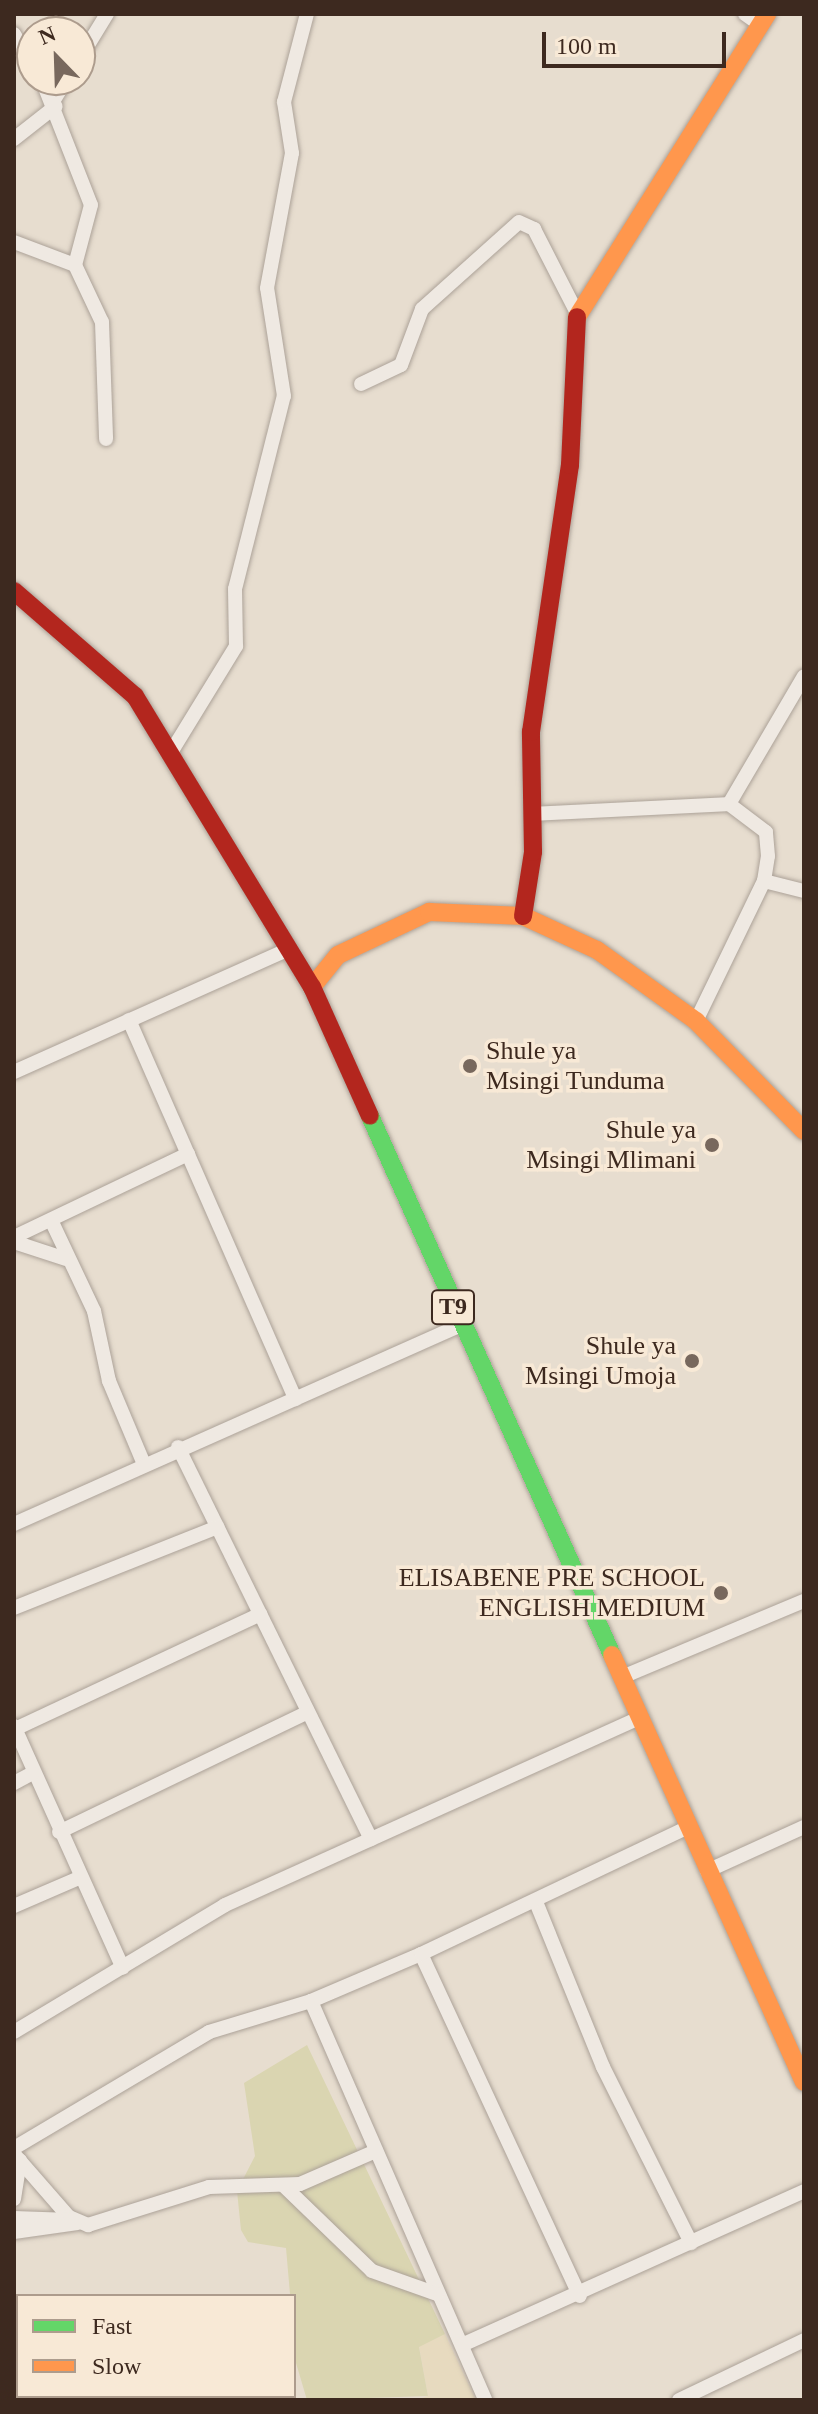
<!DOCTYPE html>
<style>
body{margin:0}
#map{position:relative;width:818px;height:2414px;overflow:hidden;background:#e7ddcf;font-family:Georgia,serif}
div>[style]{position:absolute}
.farmland>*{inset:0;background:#e7dabf}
.green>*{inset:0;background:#dad5b1}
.roads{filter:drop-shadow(0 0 2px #aca298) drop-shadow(0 0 2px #aca298)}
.street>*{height:14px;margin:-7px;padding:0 7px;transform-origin:7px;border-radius:7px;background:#efe9e2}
.fast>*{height:18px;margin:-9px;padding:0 9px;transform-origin:9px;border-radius:9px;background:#63d668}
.slow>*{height:18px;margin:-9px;padding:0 9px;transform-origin:9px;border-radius:9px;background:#ff974d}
.jam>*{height:18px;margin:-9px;padding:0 9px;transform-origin:9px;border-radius:9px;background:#b3261e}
.dots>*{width:22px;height:22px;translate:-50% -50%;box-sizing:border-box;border:4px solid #f8e9d6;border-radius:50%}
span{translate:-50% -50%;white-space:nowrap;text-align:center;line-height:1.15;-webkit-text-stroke:7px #f8e9d6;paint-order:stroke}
.shield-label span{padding:2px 6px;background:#f8e9d6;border:2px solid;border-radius:6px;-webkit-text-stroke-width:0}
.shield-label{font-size:24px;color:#3d291f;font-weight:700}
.poi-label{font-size:26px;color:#3d291f}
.left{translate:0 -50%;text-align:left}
.right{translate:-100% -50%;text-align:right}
.frame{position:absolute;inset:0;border:16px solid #3d291f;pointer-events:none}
.legend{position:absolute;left:16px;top:2294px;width:280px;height:104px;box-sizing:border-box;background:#f8e9d6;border:2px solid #ad9c8d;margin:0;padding:10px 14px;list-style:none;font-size:24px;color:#3d291f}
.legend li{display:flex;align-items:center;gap:16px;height:40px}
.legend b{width:40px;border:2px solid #ad9c8d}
.north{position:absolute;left:16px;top:16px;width:80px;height:80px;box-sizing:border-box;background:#f8e9d6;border:2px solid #ad9c8d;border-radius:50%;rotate:337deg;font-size:22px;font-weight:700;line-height:32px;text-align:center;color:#3d291f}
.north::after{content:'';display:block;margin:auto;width:28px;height:36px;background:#78685d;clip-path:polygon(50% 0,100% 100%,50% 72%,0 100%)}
.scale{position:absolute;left:542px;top:32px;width:184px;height:36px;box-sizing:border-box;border:4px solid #3d291f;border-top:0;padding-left:10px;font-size:24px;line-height:28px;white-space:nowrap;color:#3d291f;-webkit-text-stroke:6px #f8e9d6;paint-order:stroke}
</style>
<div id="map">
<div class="farmland">
<i style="clip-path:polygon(445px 2334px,476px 2400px,416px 2400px,428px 2396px,419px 2346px)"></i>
</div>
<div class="green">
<i style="clip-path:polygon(307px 2045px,445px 2334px,419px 2347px,428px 2396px,307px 2400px,296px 2363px,286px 2248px,248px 2242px,241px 2230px,237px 2191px,255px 2156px,244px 2083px)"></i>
</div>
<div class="roads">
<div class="street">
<i style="left:745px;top:14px;width:19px;rotate:35deg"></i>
<i style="left:14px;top:34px;width:36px;rotate:60deg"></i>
<i style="left:80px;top:58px;width:52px;rotate:-58.5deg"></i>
<i style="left:42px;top:80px;width:134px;rotate:68.6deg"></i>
<i style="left:91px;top:205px;width:62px;rotate:104.9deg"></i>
<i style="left:75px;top:265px;width:63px;rotate:64.7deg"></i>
<i style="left:102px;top:322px;width:117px;rotate:88deg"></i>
<i style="left:54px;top:100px;width:23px;rotate:-59deg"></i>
<i style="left:14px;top:139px;width:53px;rotate:-38.2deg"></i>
<i style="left:14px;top:242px;width:65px;rotate:20.7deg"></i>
<i style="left:361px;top:384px;width:44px;rotate:-25.4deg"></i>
<i style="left:401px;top:365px;width:60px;rotate:-69.4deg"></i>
<i style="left:422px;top:309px;width:130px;rotate:-41.9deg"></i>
<i style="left:519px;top:222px;width:17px;rotate:25deg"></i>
<i style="left:534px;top:229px;width:94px;rotate:62.9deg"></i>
<i style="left:173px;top:749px;width:121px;rotate:-58.5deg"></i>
<i style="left:236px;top:646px;width:57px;rotate:-91deg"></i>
<i style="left:235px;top:589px;width:199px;rotate:-75.8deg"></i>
<i style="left:284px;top:396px;width:109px;rotate:-98.9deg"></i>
<i style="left:267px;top:288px;width:137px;rotate:-79.5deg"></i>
<i style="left:292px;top:153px;width:52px;rotate:-98.9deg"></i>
<i style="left:284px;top:102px;width:91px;rotate:-75.4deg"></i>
<i style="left:533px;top:814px;width:196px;rotate:-2.9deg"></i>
<i style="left:729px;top:804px;width:148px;rotate:-59.6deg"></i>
<i style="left:764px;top:881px;width:41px;rotate:14deg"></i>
<i style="left:129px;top:1020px;width:414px;rotate:66.3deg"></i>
<i style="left:696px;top:1021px;width:156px;rotate:-64.1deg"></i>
<i style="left:764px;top:881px;width:25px;rotate:-81deg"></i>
<i style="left:768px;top:856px;width:24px;rotate:-95deg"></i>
<i style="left:766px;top:832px;width:46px;rotate:-142.9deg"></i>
<i style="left:14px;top:1072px;width:301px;rotate:-24.1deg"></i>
<i style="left:51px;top:1220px;width:101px;rotate:64.7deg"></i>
<i style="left:94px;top:1311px;width:72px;rotate:77.9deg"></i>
<i style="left:109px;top:1381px;width:88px;rotate:67.2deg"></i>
<i style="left:14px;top:1237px;width:193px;rotate:-25.5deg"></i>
<i style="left:14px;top:1242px;width:55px;rotate:18.1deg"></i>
<i style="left:178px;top:1447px;width:437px;rotate:63.8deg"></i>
<i style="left:14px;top:1524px;width:489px;rotate:-24deg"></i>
<i style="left:14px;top:1608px;width:219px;rotate:-21.7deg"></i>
<i style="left:622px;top:1677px;width:197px;rotate:-22.7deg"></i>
<i style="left:14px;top:1726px;width:265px;rotate:65.8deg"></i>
<i style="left:15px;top:1729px;width:271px;rotate:-25.1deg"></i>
<i style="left:14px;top:1783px;width:21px;rotate:-28deg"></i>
<i style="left:59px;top:1832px;width:276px;rotate:-25.7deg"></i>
<i style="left:707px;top:1871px;width:107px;rotate:-24.4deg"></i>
<i style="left:536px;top:1902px;width:178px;rotate:67.9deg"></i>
<i style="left:603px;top:2067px;width:197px;rotate:63.4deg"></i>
<i style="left:14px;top:1906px;width:71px;rotate:-23.3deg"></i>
<i style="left:421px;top:1954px;width:377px;rotate:65.1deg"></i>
<i style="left:311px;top:2001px;width:435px;rotate:66.4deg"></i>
<i style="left:14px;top:2032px;width:246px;rotate:-31deg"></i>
<i style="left:225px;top:1905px;width:455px;rotate:-24.3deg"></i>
<i style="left:14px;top:2148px;width:227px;rotate:-30.7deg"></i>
<i style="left:209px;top:2032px;width:107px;rotate:-16.9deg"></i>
<i style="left:311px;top:2001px;width:120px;rotate:-23.1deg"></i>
<i style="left:421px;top:1954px;width:296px;rotate:-25.4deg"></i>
<i style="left:14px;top:2154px;width:84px;rotate:48.9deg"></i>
<i style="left:69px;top:2217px;width:21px;rotate:23deg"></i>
<i style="left:88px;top:2225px;width:127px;rotate:-17.4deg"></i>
<i style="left:209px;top:2187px;width:91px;rotate:-1.9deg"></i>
<i style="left:300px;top:2184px;width:83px;rotate:-23.5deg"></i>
<i style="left:284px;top:2186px;width:122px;rotate:44deg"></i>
<i style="left:372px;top:2271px;width:69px;rotate:19.5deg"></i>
<i style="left:14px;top:2199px;width:39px;rotate:-81deg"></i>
<i style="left:14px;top:2218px;width:57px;rotate:2deg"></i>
<i style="left:14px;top:2232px;width:64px;rotate:-8.1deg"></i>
<i style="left:464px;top:2344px;width:373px;rotate:-24.2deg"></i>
<i style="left:68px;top:2400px;width:4px;rotate:-63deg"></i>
<i style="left:679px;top:2400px;width:139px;rotate:-25.6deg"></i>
</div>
<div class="fast">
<i style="left:370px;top:1116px;width:591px;rotate:65.82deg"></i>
</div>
<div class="slow">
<i style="left:577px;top:317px;width:358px;rotate:-57.9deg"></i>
<i style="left:312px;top:987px;width:41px;rotate:-50.9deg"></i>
<i style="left:338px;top:955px;width:101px;rotate:-25.3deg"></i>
<i style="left:429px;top:912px;width:94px;rotate:2.4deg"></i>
<i style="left:523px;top:916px;width:81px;rotate:24.7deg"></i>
<i style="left:597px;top:950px;width:122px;rotate:35.6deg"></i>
<i style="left:696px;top:1021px;width:154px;rotate:45.5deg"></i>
<i style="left:612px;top:1655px;width:468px;rotate:65.8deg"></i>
</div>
<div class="jam">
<i style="left:14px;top:591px;width:160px;rotate:41deg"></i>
<i style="left:135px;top:696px;width:341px;rotate:58.7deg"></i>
<i style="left:312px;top:987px;width:141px;rotate:65.8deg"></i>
<i style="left:523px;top:916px;width:65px;rotate:-81.1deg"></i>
<i style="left:533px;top:852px;width:120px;rotate:-91deg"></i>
<i style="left:531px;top:732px;width:270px;rotate:-81.7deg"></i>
<i style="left:570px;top:465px;width:148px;rotate:-87.3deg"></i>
</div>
</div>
<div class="dots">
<i style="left:470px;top:1066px;background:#78685d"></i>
<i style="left:712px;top:1145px;background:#78685d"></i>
<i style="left:692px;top:1361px;background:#78685d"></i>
<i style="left:721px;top:1593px;background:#78685d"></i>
</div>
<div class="shield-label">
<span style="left:453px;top:1307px">T9</span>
</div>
<div class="poi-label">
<span class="left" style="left:486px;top:1066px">Shule ya<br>Msingi Tunduma</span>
<span class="right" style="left:696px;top:1145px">Shule ya<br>Msingi Mlimani</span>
<span class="right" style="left:676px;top:1361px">Shule ya<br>Msingi Umoja</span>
<span class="right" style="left:705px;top:1593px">ELISABENE PRE SCHOOL<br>ENGLISH MEDIUM</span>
</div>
<div class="frame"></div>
<ul class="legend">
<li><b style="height:10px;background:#63d668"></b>Fast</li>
<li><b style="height:10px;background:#ff974d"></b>Slow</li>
</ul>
<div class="north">N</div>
<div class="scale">100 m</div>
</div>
